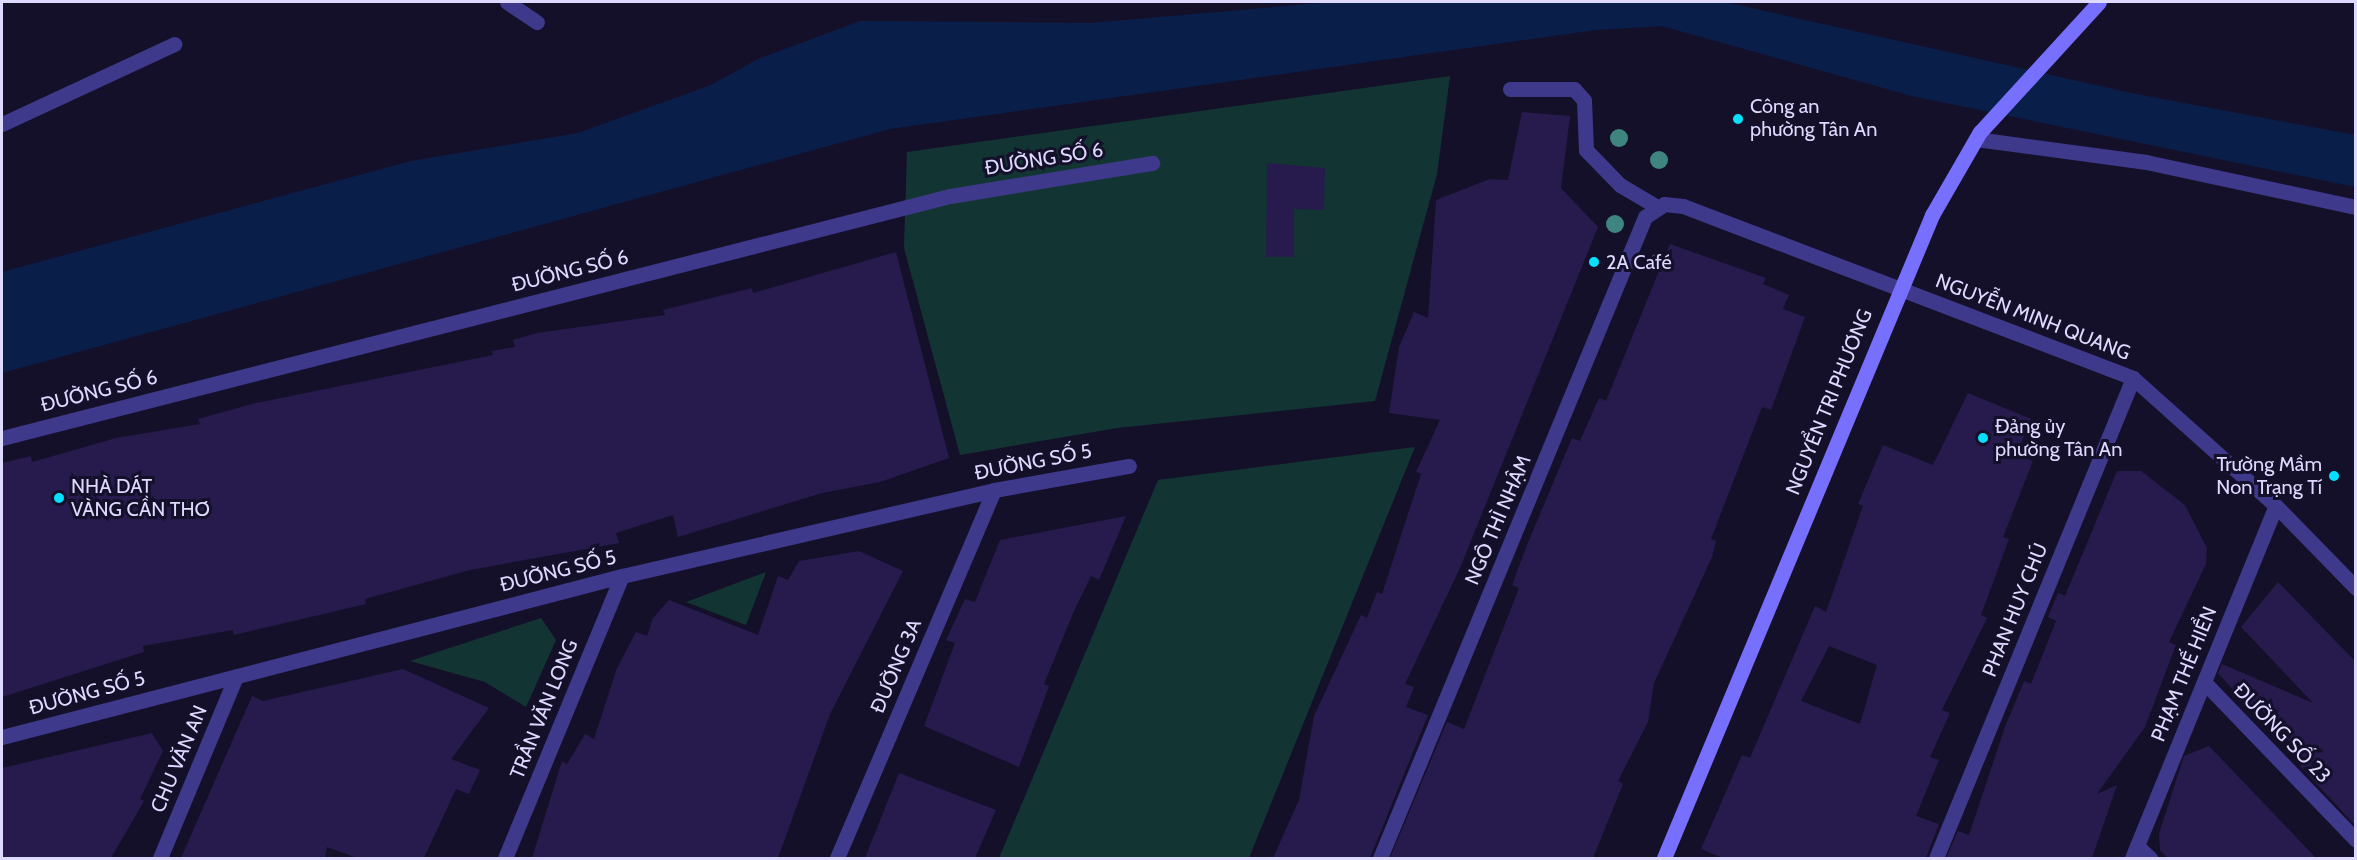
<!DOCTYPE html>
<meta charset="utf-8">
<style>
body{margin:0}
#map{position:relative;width:2357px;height:860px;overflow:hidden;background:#15102a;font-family:Cabin,sans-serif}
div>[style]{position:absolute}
.green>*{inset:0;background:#123534}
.water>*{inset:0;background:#091f4a}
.building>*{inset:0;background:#261b4c}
.lane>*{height:15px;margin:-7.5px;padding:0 7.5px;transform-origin:7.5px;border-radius:7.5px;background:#3e398b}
.street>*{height:15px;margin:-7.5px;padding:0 7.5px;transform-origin:7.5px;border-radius:7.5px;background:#3e398b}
.secondary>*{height:15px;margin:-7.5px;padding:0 7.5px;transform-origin:7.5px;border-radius:7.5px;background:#7770ff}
.trees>*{width:18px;height:18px;margin:-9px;border-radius:50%;background:#3e8580}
.dots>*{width:16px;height:16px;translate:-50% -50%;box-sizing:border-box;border:3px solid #15102a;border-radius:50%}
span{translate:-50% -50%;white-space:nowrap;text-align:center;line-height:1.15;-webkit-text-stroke:6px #15102a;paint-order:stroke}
.poi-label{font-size:20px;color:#ded9ff}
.left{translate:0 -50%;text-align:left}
.right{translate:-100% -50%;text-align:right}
.street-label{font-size:20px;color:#ded9ff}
.frame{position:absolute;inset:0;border:3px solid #ded9ff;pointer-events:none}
</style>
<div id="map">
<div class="green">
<i style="clip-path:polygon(1450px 76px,1437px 174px,1375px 401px,1117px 428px,960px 455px,904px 248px,907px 152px)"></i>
<i style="clip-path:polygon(1415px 447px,1249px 858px,999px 858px,1158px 480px)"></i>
<i style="clip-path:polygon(766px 572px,746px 625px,686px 602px)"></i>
<i style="clip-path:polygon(541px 618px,556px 640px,526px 707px,485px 682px,410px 661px)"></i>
</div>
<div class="water">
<i style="clip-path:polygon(1331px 2px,1725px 2px,2131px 93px,2355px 135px,2355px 187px,1912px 96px,1662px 26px,1596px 30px,890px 129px,2px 373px,2px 272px,411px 161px,578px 133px,711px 85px,758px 59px,860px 21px,1091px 23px)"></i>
</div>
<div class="building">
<i style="clip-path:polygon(1522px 112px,1570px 116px,1561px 188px,1598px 227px,1460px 568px,1405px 684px,1414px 687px,1406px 707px,1428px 715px,1370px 858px,1273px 858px,1299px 800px,1314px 716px,1361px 615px,1367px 618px,1377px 592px,1382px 594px,1421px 474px,1416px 472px,1440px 420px,1389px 413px,1399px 347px,1414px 312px,1428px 318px,1436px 200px,1490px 179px,1508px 180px)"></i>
<i style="clip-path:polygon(1267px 163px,1325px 168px,1324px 210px,1294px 209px,1294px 257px,1266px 257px)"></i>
<i style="clip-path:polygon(1670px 244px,1766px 278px,1763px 284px,1789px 295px,1783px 309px,1805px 317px,1771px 410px,1762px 407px,1711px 539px,1716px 541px,1712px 557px,1654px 683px,1648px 722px,1618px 781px,1623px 784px,1593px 858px,1390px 858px,1447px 722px,1464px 729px,1519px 588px,1512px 585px,1527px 545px,1572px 438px,1580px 441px,1599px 398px,1606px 401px)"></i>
<i style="clip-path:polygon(896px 252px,949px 458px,880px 482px,822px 493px,678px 537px,673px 515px,616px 533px,619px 543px,470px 570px,365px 599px,366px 604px,234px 635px,233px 630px,143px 646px,144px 652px,2px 697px,2px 463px,31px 456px,32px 462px,116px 438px,200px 424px,198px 419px,252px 404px,493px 355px,492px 351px,515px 347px,513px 340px,537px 333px,665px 315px,663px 310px,752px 288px,753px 293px)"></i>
<i style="clip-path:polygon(evenodd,1968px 393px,2031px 419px,2017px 454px,2033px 461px,2003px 537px,2009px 539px,1981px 615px,1987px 618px,1942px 710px,1950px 713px,1930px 757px,1939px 760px,1916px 816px,1939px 824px,1926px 858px,1723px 858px,1701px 849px,1742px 755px,1750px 758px,1815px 606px,1826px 612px,1863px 506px,1858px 504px,1883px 445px,1933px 465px,1968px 393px,1829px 646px,1877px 665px,1860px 724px,1801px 701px,1829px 646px)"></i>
<i style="clip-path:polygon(2117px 471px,2141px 471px,2185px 505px,2207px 548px,2206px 564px,2169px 642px,2176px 645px,2145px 727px,2097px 794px,2117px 785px,2092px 858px,1946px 858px,1958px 831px,1969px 835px,2005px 727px,2024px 681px,2031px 684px,2056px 621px,2048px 617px,2058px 593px,2065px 596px)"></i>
<i style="clip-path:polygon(1126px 516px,1099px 580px,1091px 576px,1074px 611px,1044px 684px,1049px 686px,1019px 767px,924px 726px,955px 643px,946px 640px,965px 599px,975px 602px,1000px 540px)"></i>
<i style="clip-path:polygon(859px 551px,903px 571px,830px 714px,778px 858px,532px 858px,562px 761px,567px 764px,585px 734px,594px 739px,617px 668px,636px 632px,647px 636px,653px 618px,669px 600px,758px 635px,778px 576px,788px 580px,799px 561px)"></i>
<i style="clip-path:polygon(2278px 582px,2355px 661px,2355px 825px,2300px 766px,2306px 760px,2260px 708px,2255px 714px,2218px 673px,2222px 664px,2313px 703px,2241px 627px)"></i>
<i style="clip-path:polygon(403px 669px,489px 708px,451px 759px,480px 770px,469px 794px,456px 789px,424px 858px,357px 858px,327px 847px,325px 858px,181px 858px,252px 696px,263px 701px)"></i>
<i style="clip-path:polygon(152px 733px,163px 751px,140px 799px,144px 801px,111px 858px,2px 858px,2px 768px)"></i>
<i style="clip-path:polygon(2209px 746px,2232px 770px,2316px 858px,2168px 858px,2160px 850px,2159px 834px,2184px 756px)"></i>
<i style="clip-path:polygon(899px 773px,996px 810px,975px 858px,865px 858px)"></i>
</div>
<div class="lane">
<i style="left:507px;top:2px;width:36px;rotate:34deg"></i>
<i style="left:2px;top:124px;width:190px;rotate:-24.9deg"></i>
</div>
<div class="street">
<i style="left:1510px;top:89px;width:64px"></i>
<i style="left:1574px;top:89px;width:15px;rotate:48deg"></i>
<i style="left:1584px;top:100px;width:50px;rotate:87.7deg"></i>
<i style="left:1586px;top:150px;width:49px;rotate:45.8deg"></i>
<i style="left:1620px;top:185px;width:45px;rotate:30.5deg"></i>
<i style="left:1976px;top:139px;width:172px;rotate:7.7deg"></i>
<i style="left:2146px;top:162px;width:215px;rotate:12.1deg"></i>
<i style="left:2px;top:438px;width:978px;rotate:-14.32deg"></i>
<i style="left:950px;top:196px;width:205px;rotate:-9.3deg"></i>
<i style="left:2204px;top:682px;width:219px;rotate:46.1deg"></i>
<i style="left:2px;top:737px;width:641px;rotate:-14.56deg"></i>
<i style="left:622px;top:576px;width:382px;rotate:-13deg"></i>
<i style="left:994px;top:490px;width:137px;rotate:-10.1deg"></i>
<i style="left:2137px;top:846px;width:18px;rotate:43deg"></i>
<i style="left:160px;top:858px;width:197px;rotate:-67.3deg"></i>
<i style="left:505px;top:858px;width:305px;rotate:-67.5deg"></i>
<i style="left:837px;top:858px;width:400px;rotate:-66.9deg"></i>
<i style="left:1380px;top:858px;width:694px;rotate:-67.54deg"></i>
<i style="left:1645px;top:217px;width:23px;rotate:-34deg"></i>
<i style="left:1664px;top:204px;width:19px;rotate:6deg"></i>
<i style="left:1683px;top:206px;width:482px;rotate:20.9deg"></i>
<i style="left:2133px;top:378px;width:192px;rotate:41.8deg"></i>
<i style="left:2276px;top:506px;width:115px;rotate:45.7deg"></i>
<i style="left:1936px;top:858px;width:519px;rotate:-67.69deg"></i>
<i style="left:2132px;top:858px;width:380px;rotate:-67.8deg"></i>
</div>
<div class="secondary">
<i style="left:1664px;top:858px;width:697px;rotate:-67.37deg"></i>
<i style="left:1932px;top:215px;width:96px;rotate:-60deg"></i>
<i style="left:1980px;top:132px;width:176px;rotate:-47.5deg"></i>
</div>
<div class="trees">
<i style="left:1619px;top:138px"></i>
<i style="left:1659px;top:160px"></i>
<i style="left:1615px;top:224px"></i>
<i style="left:1659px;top:262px"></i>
</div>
<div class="dots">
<i style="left:1738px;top:119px;background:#05e0ff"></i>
<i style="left:1594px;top:262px;background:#05e0ff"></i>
<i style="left:1983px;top:438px;background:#05e0ff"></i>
<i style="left:2334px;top:476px;background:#05e0ff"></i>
<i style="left:59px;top:498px;background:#05e0ff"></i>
</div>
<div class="poi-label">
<span class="left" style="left:1750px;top:118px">Công an<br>phường Tân An</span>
<span class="left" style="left:1606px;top:262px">2A Café</span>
<span class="left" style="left:1995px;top:438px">Đảng ủy<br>phường Tân An</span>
<span class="right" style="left:2322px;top:476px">Trường Mầm<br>Non Trạng Tí</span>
<span class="left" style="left:71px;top:498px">NHÀ DÁT<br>VÀNG CẦN THƠ</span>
</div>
<div class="street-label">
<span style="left:1044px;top:159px;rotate:-9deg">ĐƯỜNG SỐ 6</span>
<span style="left:570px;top:271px;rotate:-14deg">ĐƯỜNG SỐ 6</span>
<span style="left:2033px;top:317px;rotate:21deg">NGUYỄN MINH QUANG</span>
<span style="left:99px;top:391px;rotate:-14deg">ĐƯỜNG SỐ 6</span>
<span style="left:1829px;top:402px;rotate:-68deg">NGUYỂN TRI PHƯƠNG</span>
<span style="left:1033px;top:462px;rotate:-11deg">ĐƯỜNG SỐ 5</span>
<span style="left:1498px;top:520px;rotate:-67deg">NGÔ THÌ NHẬM</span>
<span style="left:558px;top:571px;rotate:-14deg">ĐƯỜNG SỐ 5</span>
<span style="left:2015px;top:610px;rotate:-68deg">PHAN HUY CHÚ</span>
<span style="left:896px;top:666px;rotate:-67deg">ĐƯỜNG 3A</span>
<span style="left:2184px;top:674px;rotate:-68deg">PHẠM THẾ HIỂN</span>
<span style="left:87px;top:693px;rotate:-15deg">ĐƯỜNG SỐ 5</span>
<span style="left:544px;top:709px;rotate:-68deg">TRẦN VĂN LONG</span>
<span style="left:2282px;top:733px;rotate:46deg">ĐƯỜNG SỐ 23</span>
<span style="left:179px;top:759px;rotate:-67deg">CHU VĂN AN</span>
</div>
<div class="frame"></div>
</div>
